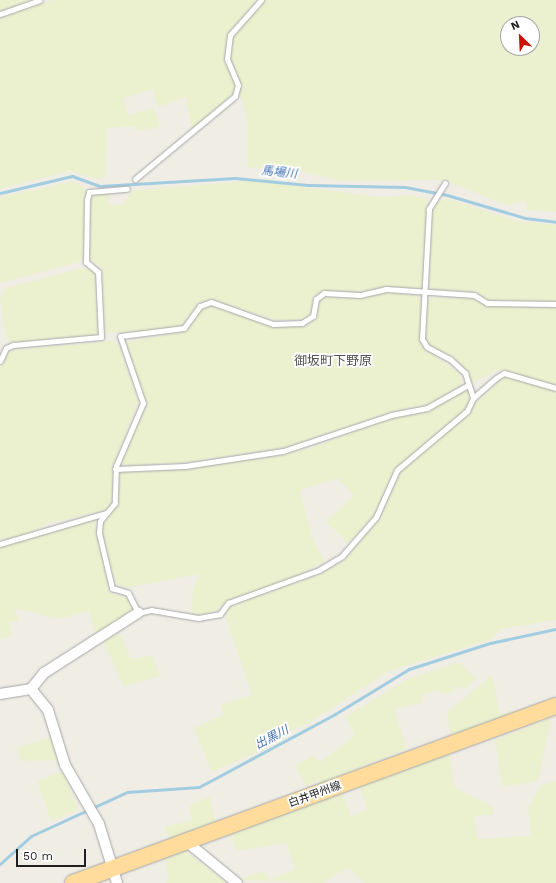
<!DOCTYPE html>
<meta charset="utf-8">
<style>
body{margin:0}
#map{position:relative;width:556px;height:883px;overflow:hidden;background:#f0ede5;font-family:"Work Sans","Noto Sans JP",sans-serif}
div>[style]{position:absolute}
.farmland>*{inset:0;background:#ebf0cf}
.stream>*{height:3px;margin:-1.5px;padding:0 1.5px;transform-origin:1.5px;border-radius:1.5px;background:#a2cde0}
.roads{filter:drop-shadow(0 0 1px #a6a6a6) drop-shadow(0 0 1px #a6a6a6)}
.service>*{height:5px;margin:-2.5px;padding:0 2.5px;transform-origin:2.5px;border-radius:2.5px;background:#fff}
.minor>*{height:10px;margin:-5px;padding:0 5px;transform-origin:5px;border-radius:5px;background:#fff}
.primary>*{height:16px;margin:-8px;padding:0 8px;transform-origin:8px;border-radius:8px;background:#ffdc9b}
span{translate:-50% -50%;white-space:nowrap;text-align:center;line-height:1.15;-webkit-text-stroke:3.5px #fff;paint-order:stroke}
.street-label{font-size:11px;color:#1f1f1f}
.water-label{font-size:12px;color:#4574b5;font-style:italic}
.quarter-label{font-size:13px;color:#525252}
.north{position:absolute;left:500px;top:16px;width:40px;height:40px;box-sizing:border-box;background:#fff;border:1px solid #a5a5a5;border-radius:50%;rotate:336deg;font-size:11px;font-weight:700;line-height:16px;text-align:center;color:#1f1f1f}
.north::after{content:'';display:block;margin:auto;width:14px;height:18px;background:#ce1000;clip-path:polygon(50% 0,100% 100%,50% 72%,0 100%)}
.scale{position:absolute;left:16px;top:849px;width:70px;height:18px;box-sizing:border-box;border:2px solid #1f1f1f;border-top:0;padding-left:5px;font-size:12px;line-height:14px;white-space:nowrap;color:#1f1f1f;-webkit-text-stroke:3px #fff;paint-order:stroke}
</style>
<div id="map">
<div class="farmland">
<i style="clip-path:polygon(0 0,34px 0,0 12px)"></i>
<i style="clip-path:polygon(52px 0,256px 0,227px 37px,225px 62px,235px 86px,234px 96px,192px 131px,186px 97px,158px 107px,153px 89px,123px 98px,128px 115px,154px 108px,160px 127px,137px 131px,135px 126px,107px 128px,105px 178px,94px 179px,70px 171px,0 189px,0 18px)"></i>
<i style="clip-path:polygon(evenodd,264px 0,556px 0,556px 212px,527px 210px,526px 201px,506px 205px,445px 180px,341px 181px,299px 171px,248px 167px,248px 122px,230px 58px,232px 36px,264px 0,508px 24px,532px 24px,532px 48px,508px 48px,508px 24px)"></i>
<i style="clip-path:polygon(271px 179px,303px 187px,381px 197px,410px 195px,428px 199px,422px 290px,385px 287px,362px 293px,323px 291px,313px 296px,311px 313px,303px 320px,276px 320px,211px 300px,198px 303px,182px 325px,166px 330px,105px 333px,103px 268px,89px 259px,91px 196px,109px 194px,109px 205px,124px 204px,132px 191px,140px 190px)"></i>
<i style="clip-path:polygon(74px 181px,86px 189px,84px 256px,80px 262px,0 283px,0 197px)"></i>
<i style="clip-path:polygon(444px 198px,517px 221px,556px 225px,556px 301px,490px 301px,476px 292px,430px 291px,430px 210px)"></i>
<i style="clip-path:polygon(83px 268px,94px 271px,99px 332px,94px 336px,11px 342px,6px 337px,0 297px,6px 288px)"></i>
<i style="clip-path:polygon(386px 292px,417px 296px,421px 302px,421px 341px,428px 351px,460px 374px,462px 384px,430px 404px,394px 411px,282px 448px,186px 462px,124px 466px,121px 461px,146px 407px,125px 342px,184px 332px,201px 308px,212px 305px,272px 327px,306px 327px,316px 318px,319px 301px,326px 297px,359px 299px)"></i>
<i style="clip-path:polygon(432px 298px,474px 299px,484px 306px,556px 308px,556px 388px,500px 369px,471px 383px,467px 371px,452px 356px,430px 347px,422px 339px,427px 301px)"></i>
<i style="clip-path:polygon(111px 341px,118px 344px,138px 401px,113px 465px,112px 501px,107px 510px,48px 523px,31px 533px,0 540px,0 366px,8px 351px)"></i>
<i style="clip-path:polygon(505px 376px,556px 391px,556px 620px,501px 629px,492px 639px,389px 671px,309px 723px,262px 741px,265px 749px,212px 772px,194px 728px,224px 714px,220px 705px,252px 695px,226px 618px,226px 608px,318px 575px,343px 561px,365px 532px,380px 520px,400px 472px)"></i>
<i style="clip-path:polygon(466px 389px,470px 399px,466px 410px,394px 470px,374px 515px,348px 543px,326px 522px,354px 495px,338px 478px,300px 490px,313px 540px,325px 561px,292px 579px,227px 601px,215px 612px,192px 616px,193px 588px,200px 574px,126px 588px,115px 582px,102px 533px,103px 521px,117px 505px,117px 472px,270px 458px,310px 448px,385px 420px,425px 411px)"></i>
<i style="clip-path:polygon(97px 518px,95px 527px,110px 594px,127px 597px,134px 612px,96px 635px,89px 611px,59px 619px,14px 608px,19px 621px,10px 622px,12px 636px,0 639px,0 547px)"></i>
<i style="clip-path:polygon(119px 633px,131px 659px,152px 655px,160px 676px,124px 686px,103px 642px)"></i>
<i style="clip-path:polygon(460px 662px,476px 679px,463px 690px,459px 686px,448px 694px,436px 691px,422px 695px,422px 703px,394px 709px,407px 749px,347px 773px,348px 778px,320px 786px,318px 780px,306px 786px,295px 766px,314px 755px,319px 763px,355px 735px,345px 717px,408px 679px)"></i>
<i style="clip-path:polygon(492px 675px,500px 714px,523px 710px,451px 739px,447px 712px)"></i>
<i style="clip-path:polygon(551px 718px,538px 781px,502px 787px,495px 740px)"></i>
<i style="clip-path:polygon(52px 737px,58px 760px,21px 761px,17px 748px)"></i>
<i style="clip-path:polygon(450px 754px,454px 787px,492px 806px,494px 814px,474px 816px,477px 839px,531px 836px,528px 807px,542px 785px,556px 781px,556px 883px,365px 883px,347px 868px,323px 883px,238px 880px,263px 871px,269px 880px,295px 869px,286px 843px,236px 851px,230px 834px,342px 792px,351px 816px,367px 810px,360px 786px)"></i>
<i style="clip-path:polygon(63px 771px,78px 810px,51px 821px,37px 781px)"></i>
<i style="clip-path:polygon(210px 796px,216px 826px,173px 842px,164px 827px,192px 820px,189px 806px)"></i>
<i style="clip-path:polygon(185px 850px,226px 883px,166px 883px,169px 878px,164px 857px)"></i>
</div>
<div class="stream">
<i style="left:0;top:193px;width:74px;rotate:-13.3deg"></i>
<i style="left:72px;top:176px;width:30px;rotate:20deg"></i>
<i style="left:100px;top:186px;width:135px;rotate:-3.4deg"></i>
<i style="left:235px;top:178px;width:73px;rotate:5.5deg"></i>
<i style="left:308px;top:185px;width:97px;rotate:1.2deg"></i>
<i style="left:405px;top:187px;width:43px;rotate:10.8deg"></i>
<i style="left:447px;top:195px;width:81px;rotate:16.4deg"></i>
<i style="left:525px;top:218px;width:31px;rotate:7deg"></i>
<i style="left:0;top:864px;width:42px;rotate:-42.1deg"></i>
<i style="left:31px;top:836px;width:106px;rotate:-24.6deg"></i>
<i style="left:127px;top:792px;width:72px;rotate:-4deg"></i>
<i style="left:199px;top:787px;width:154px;rotate:-28.2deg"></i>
<i style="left:335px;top:714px;width:87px;rotate:-31.3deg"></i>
<i style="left:409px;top:669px;width:85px;rotate:-17.8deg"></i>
<i style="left:490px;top:643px;width:67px;rotate:-12deg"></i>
</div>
<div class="roads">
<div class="service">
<i style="left:0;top:14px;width:42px;rotate:-19.3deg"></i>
<i style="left:135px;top:179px;width:130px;rotate:-39.7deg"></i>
<i style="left:235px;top:96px;width:11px;rotate:-75deg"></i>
<i style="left:238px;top:85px;width:28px;rotate:-113deg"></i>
<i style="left:227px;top:59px;width:24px;rotate:-83deg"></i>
<i style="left:230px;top:35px;width:47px;rotate:-48.5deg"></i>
<i style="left:445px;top:183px;width:31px;rotate:122deg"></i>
<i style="left:429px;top:209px;width:130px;rotate:93.1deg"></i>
<i style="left:422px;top:339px;width:9px;rotate:58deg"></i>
<i style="left:427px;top:347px;width:26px;rotate:28deg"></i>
<i style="left:450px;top:359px;width:21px;rotate:43deg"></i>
<i style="left:465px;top:373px;width:26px;rotate:72deg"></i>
<i style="left:556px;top:304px;width:69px;rotate:-179.2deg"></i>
<i style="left:487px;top:303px;width:15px;rotate:-148deg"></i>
<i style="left:474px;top:295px;width:88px;rotate:-176.1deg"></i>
<i style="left:386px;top:289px;width:27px;rotate:167deg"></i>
<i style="left:360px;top:295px;width:36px;rotate:-177deg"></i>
<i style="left:324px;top:293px;width:10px;rotate:143deg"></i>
<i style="left:316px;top:299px;width:17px;rotate:100deg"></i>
<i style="left:313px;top:316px;width:13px;rotate:148deg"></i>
<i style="left:302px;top:323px;width:29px;rotate:178deg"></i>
<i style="left:273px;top:324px;width:66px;rotate:-160.5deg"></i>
<i style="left:211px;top:302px;width:12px;rotate:160deg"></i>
<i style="left:200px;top:306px;width:27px;rotate:126deg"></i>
<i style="left:184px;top:328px;width:64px;rotate:172.9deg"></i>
<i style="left:120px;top:336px;width:71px;rotate:71.1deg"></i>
<i style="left:143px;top:403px;width:69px;rotate:113.2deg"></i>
<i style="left:116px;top:466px;width:37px;rotate:92deg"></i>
<i style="left:115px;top:503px;width:23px;rotate:130deg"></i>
<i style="left:100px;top:521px;width:12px;rotate:95deg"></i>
<i style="left:99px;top:533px;width:57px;rotate:76.7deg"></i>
<i style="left:112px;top:588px;width:17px;rotate:17deg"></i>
<i style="left:128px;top:593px;width:22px;rotate:63deg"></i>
<i style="left:138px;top:613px;width:13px;rotate:-13deg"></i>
<i style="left:151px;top:610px;width:48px;rotate:9.7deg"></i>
<i style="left:198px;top:618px;width:22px;rotate:-10deg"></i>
<i style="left:220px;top:614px;width:14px;rotate:-54deg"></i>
<i style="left:228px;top:603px;width:97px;rotate:-19.9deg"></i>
<i style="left:319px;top:570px;width:27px;rotate:-31deg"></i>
<i style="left:342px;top:556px;width:52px;rotate:-48.9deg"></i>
<i style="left:376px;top:517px;width:51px;rotate:-65.9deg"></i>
<i style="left:397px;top:470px;width:92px;rotate:-40.1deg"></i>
<i style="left:467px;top:411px;width:14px;rotate:-65deg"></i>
<i style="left:473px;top:398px;width:30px;rotate:-41deg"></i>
<i style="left:496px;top:378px;width:9px;rotate:-32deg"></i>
<i style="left:504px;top:373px;width:54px;rotate:16.1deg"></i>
<i style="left:0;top:361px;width:14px;rotate:-65deg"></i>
<i style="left:6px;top:348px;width:8px;rotate:-23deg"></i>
<i style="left:13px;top:345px;width:88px;rotate:-5.2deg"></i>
<i style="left:101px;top:337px;width:65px;rotate:-92.6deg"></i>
<i style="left:98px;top:272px;width:16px;rotate:-140deg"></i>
<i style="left:86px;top:262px;width:62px;rotate:-89.1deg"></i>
<i style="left:87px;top:200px;width:8px;rotate:-76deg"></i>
<i style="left:89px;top:192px;width:38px;rotate:-5deg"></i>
<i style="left:115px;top:469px;width:70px;rotate:-2.5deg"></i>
<i style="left:185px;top:466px;width:99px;rotate:-8.7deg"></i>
<i style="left:283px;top:451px;width:114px;rotate:-18.4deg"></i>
<i style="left:391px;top:415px;width:37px;rotate:-11deg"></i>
<i style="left:427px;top:408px;width:47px;rotate:-29.3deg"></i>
<i style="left:0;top:544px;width:110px;rotate:-16.3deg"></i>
</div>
<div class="minor">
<i style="left:31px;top:689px;width:27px;rotate:51deg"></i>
<i style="left:48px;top:710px;width:58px;rotate:72.8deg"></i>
<i style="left:65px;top:765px;width:68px;rotate:60deg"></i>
<i style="left:99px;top:824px;width:62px;rotate:73deg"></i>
<i style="left:0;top:694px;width:31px;rotate:-9deg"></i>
<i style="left:31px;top:689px;width:21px;rotate:-51deg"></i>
<i style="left:44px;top:673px;width:112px;rotate:-32.6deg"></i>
<i style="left:187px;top:842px;width:65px;rotate:39.4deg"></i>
</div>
<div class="primary">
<i style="left:73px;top:883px;width:514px;rotate:-20.13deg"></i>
</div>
</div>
<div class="street-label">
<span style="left:315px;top:795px;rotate:-20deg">白井甲州線</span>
</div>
<div class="water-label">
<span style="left:279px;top:173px;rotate:6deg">馬場川</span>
<span style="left:272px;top:738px;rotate:-28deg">出黒川</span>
</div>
<div class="quarter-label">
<span style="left:333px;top:361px">御坂町下野原</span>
</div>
<div class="north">N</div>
<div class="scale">50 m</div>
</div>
